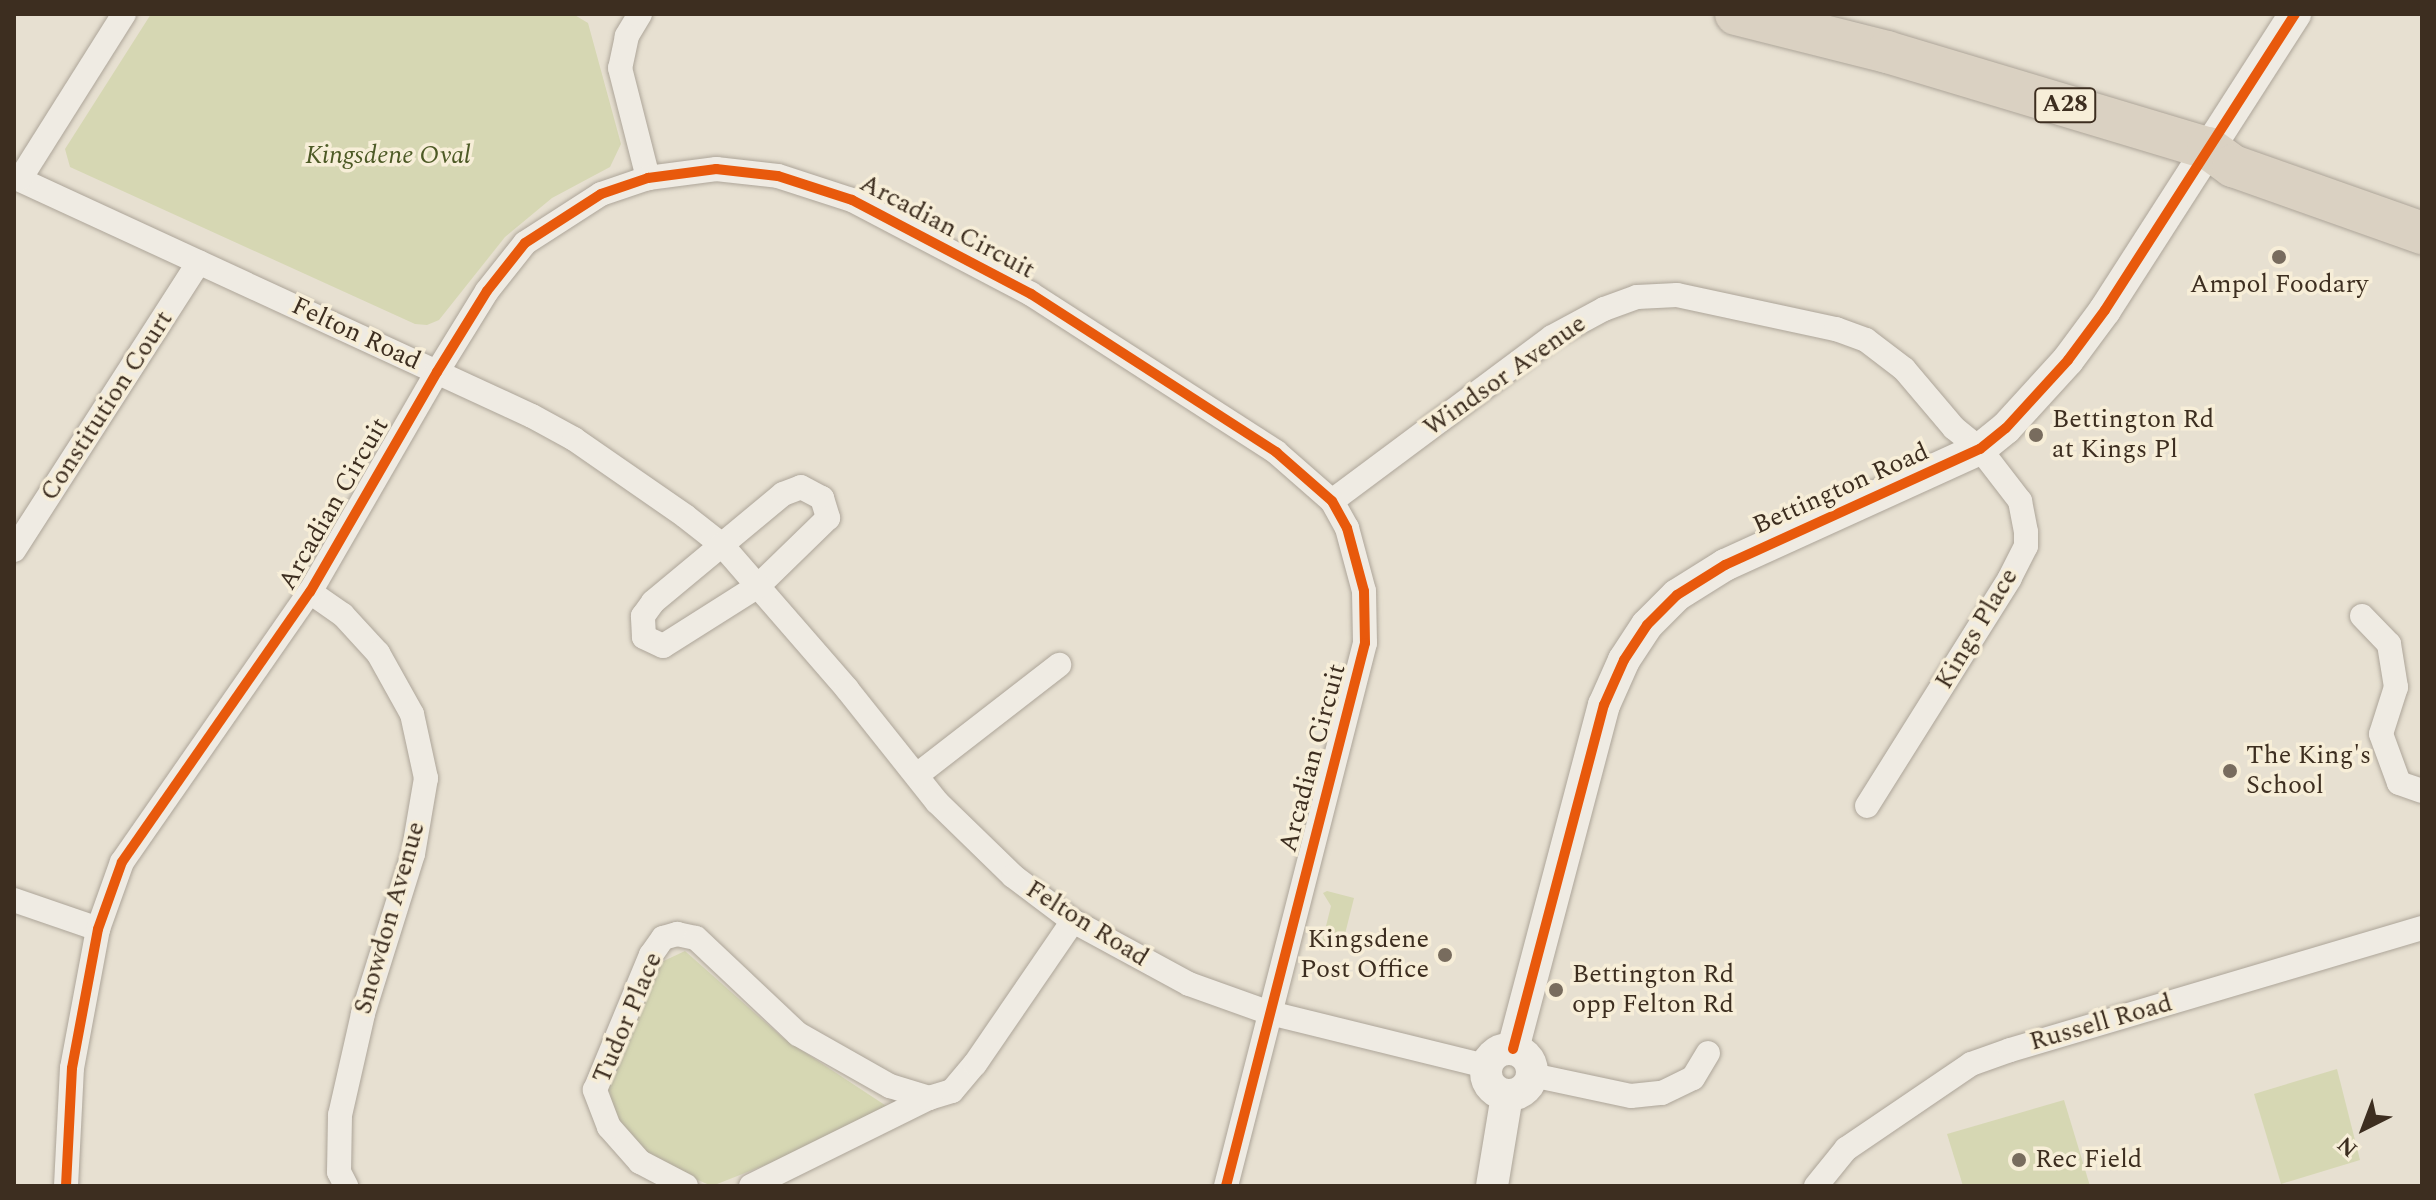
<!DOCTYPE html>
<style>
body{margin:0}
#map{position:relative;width:2436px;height:1200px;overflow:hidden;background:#e7e0d1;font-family:Spectral,serif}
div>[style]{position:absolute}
.green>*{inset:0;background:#d6d7b3}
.roads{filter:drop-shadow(0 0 2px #ada599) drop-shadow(0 0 2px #ada599)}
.street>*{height:24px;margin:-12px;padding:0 12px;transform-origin:12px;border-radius:12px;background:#efebe3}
.secondary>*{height:32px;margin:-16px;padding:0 16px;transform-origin:16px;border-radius:16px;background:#efebe3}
.secondary>.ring{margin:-16px;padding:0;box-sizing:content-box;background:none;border:32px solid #efebe3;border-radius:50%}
.highway>*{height:42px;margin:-21px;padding:0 21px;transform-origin:21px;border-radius:21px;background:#dad1c2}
.cycleway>*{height:10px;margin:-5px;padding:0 5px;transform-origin:5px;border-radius:5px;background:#e8590c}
.dots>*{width:22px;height:22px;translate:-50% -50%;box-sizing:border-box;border:4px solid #f7eed8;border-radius:50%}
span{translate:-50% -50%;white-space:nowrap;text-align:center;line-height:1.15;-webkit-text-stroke:7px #f7eed8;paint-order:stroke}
.shield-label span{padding:2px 6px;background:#f7eed8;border:2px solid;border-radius:6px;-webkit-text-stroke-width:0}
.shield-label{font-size:24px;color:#3d2e20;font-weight:700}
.park-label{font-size:26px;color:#4d5a26;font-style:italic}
.street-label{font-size:26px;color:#3d2e20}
.poi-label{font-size:26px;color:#3d2e20}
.left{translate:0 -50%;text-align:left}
.right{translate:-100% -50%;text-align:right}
.frame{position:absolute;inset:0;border:16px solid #3d2e20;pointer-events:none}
.north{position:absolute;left:2324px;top:1088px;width:80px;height:80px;-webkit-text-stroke:6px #f7eed8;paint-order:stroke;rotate:222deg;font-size:22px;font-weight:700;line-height:32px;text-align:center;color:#3d2e20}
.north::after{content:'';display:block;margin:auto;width:28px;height:36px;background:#3d2e20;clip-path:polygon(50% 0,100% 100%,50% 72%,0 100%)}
</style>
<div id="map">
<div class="green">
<i style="clip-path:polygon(151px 14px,573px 14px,588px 23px,621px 144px,610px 167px,552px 198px,505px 237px,439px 320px,427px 325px,415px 324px,70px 167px,65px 149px)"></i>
<i style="clip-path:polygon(1327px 891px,1354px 898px,1342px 946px,1322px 942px,1331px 906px,1323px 893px)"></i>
<i style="clip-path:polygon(685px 951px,783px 1038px,897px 1113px,712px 1186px,648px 1159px,618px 1123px,607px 1084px,655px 965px)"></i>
<i style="clip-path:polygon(2337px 1069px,2360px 1160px,2281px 1184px,2254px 1094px)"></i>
<i style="clip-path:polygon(2064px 1100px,2090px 1186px,1963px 1186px,1947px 1134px)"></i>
</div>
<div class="roads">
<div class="street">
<i style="left:640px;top:14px;width:26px;rotate:121deg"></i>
<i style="left:627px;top:36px;width:33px;rotate:102deg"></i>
<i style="left:620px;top:68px;width:114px;rotate:75.7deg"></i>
<i style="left:14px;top:177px;width:570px;rotate:24.77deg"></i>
<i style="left:532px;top:416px;width:48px;rotate:28.7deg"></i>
<i style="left:574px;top:439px;width:135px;rotate:34.7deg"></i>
<i style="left:685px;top:516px;width:47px;rotate:38.1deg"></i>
<i style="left:722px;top:545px;width:191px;rotate:49deg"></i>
<i style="left:847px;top:689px;width:144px;rotate:51.5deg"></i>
<i style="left:937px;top:802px;width:106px;rotate:44.2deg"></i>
<i style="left:1013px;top:876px;width:75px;rotate:36.9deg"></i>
<i style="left:1073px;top:921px;width:132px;rotate:28.5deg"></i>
<i style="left:1189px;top:984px;width:86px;rotate:19.7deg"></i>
<i style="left:1270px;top:1013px;width:222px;rotate:13.8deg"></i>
<i style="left:20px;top:179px;width:195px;rotate:-57.8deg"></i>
<i style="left:801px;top:487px;width:24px;rotate:28deg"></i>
<i style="left:822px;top:498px;width:21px;rotate:73deg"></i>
<i style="left:828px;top:518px;width:98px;rotate:135.8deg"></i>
<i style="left:758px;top:586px;width:112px;rotate:147.7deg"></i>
<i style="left:663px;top:646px;width:21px;rotate:-155deg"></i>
<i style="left:644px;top:637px;width:21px;rotate:-93deg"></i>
<i style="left:643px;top:616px;width:17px;rotate:-54deg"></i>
<i style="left:653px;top:602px;width:169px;rotate:-39.7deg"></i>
<i style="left:783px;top:494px;width:19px;rotate:-21deg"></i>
<i style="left:1332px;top:501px;width:274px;rotate:-36.7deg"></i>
<i style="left:1552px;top:337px;width:59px;rotate:-28.3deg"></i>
<i style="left:1604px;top:309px;width:35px;rotate:-20deg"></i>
<i style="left:1637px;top:297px;width:40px;rotate:-2.9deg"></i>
<i style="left:1677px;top:295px;width:163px;rotate:12.1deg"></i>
<i style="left:1836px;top:329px;width:32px;rotate:20deg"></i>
<i style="left:1866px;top:340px;width:48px;rotate:37.3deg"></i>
<i style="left:1904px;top:369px;width:77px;rotate:49.7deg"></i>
<i style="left:1954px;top:428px;width:33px;rotate:39deg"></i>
<i style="left:1980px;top:449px;width:66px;rotate:52.4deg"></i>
<i style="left:2020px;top:501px;width:32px;rotate:79deg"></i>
<i style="left:2026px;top:532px;width:14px;rotate:90deg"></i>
<i style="left:2026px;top:546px;width:36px;rotate:117deg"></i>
<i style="left:2010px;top:578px;width:269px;rotate:122.1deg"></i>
<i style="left:14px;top:550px;width:342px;rotate:-57.3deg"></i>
<i style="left:310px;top:592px;width:40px;rotate:34.9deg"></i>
<i style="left:343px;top:615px;width:52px;rotate:47.4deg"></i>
<i style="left:378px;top:653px;width:70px;rotate:60.9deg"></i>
<i style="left:412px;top:714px;width:66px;rotate:77.7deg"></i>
<i style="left:426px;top:778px;width:77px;rotate:99.7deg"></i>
<i style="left:413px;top:854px;width:168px;rotate:107.4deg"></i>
<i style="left:363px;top:1014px;width:104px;rotate:102.8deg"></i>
<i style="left:340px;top:1115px;width:57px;rotate:91deg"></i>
<i style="left:339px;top:1172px;width:16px;rotate:63deg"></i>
<i style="left:2362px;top:616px;width:39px;rotate:46deg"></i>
<i style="left:2389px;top:644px;width:44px;rotate:80.8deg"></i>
<i style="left:2396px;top:687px;width:49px;rotate:107.7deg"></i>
<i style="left:2381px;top:734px;width:52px;rotate:69.8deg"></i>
<i style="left:2399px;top:783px;width:24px;rotate:19deg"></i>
<i style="left:917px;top:775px;width:180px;rotate:-37.8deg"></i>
<i style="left:14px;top:900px;width:89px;rotate:19deg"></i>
<i style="left:1532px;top:1075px;width:101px;rotate:12deg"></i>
<i style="left:1631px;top:1096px;width:31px;rotate:-6deg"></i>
<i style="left:1662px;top:1093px;width:34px;rotate:-26deg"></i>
<i style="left:1693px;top:1078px;width:29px;rotate:-59deg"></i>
<i style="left:66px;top:1186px;width:118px;rotate:-87.1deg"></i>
<i style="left:72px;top:1068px;width:141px;rotate:-79.4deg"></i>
<i style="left:98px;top:929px;width:71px;rotate:-70.3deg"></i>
<i style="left:122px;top:862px;width:329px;rotate:-55.2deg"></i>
<i style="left:310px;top:592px;width:254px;rotate:-60deg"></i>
<i style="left:437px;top:372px;width:95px;rotate:-58.3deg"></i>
<i style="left:487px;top:291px;width:61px;rotate:-51.6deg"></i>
<i style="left:525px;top:243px;width:90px;rotate:-32.8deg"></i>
<i style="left:601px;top:194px;width:50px;rotate:-18.8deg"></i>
<i style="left:648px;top:178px;width:69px;rotate:-7.5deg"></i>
<i style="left:716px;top:169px;width:62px;rotate:6.4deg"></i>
<i style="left:778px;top:176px;width:78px;rotate:18deg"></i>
<i style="left:852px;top:200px;width:202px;rotate:27.7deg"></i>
<i style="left:1031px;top:294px;width:292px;rotate:32.8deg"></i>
<i style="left:1276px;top:452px;width:74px;rotate:41.2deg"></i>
<i style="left:1332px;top:501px;width:31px;rotate:61deg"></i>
<i style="left:1347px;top:528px;width:65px;rotate:74.9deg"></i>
<i style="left:1364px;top:591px;width:52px;rotate:88.9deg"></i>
<i style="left:1365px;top:643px;width:561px;rotate:104.36deg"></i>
<i style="left:686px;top:1186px;width:52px;rotate:-152.4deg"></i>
<i style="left:640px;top:1162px;width:47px;rotate:-131.5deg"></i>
<i style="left:609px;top:1127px;width:40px;rotate:-111deg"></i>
<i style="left:595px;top:1090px;width:146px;rotate:-67.5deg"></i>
<i style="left:651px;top:955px;width:21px;rotate:-55deg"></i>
<i style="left:663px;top:938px;width:15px;rotate:-16deg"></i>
<i style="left:677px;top:934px;width:19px;rotate:12deg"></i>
<i style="left:696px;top:938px;width:140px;rotate:43.3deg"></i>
<i style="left:798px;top:1034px;width:106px;rotate:29.5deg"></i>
<i style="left:890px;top:1086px;width:41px;rotate:17.1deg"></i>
<i style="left:751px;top:1186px;width:199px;rotate:-26.3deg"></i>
<i style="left:929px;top:1098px;width:24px;rotate:-17deg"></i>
<i style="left:952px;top:1091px;width:35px;rotate:-50deg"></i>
<i style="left:975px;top:1064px;width:173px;rotate:-55.6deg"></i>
<i style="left:1816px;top:1186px;width:48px;rotate:-51deg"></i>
<i style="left:1846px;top:1149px;width:151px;rotate:-34.2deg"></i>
<i style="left:1971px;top:1064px;width:41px;rotate:-19.7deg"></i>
<i style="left:2010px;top:1050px;width:430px;rotate:-16.5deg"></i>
</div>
<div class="secondary">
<i style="left:1513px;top:1049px;width:356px;rotate:-75.2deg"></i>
<i style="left:1604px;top:705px;width:49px;rotate:-66deg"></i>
<i style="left:1624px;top:660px;width:42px;rotate:-56.7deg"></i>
<i style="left:1647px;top:625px;width:42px;rotate:-45deg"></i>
<i style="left:1677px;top:595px;width:57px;rotate:-32deg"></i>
<i style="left:1725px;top:565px;width:280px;rotate:-24.5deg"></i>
<i style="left:1980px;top:449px;width:33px;rotate:-39deg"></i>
<i style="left:2006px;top:428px;width:92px;rotate:-47.6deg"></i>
<i style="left:2068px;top:360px;width:62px;rotate:-53.5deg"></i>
<i style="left:2105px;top:310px;width:352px;rotate:-57.3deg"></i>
<i class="ring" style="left:1486px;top:1049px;width:14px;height:14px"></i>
<i style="left:1492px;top:1186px;width:92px;rotate:-80.6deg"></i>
</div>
<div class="highway">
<i style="left:1736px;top:14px;width:156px;rotate:14.1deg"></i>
<i style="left:1887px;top:52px;width:335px;rotate:16.7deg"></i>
<i style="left:2208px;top:148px;width:31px;rotate:36deg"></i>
<i style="left:2233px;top:166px;width:201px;rotate:19.5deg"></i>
</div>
</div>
<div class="cycleway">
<i style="left:1513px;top:1049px;width:356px;rotate:-75.2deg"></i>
<i style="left:1604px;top:705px;width:49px;rotate:-66deg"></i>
<i style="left:1624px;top:660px;width:42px;rotate:-56.7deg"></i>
<i style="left:1647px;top:625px;width:42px;rotate:-45deg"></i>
<i style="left:1677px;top:595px;width:57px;rotate:-32deg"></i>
<i style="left:1725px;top:565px;width:280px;rotate:-24.5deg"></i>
<i style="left:1980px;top:449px;width:33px;rotate:-39deg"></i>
<i style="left:2006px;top:428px;width:92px;rotate:-47.6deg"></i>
<i style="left:2068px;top:360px;width:62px;rotate:-53.5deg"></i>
<i style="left:2105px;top:310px;width:352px;rotate:-57.3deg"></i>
<i style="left:66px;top:1186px;width:118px;rotate:-87.1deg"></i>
<i style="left:72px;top:1068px;width:141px;rotate:-79.4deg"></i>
<i style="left:98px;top:929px;width:71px;rotate:-70.3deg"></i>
<i style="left:122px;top:862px;width:329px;rotate:-55.2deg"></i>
<i style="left:310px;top:592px;width:254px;rotate:-60deg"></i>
<i style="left:437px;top:372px;width:95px;rotate:-58.3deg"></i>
<i style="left:487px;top:291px;width:61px;rotate:-51.6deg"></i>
<i style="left:525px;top:243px;width:90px;rotate:-32.8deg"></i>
<i style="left:601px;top:194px;width:50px;rotate:-18.8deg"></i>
<i style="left:648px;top:178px;width:69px;rotate:-7.5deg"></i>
<i style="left:716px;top:169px;width:62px;rotate:6.4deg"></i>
<i style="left:778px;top:176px;width:78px;rotate:18deg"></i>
<i style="left:852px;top:200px;width:202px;rotate:27.7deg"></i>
<i style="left:1031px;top:294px;width:292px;rotate:32.8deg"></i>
<i style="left:1276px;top:452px;width:74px;rotate:41.2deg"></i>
<i style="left:1332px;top:501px;width:31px;rotate:61deg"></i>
<i style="left:1347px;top:528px;width:65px;rotate:74.9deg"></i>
<i style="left:1364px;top:591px;width:52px;rotate:88.9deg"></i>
<i style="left:1365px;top:643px;width:561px;rotate:104.36deg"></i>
</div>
<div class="dots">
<i style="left:2279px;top:257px;background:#786c5e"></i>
<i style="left:2036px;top:435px;background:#786c5e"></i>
<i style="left:2230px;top:771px;background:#786c5e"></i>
<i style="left:1445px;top:955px;background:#786c5e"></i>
<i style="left:1556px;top:990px;background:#786c5e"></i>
<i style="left:2019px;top:1160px;background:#786c5e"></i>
</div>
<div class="shield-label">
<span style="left:2065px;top:105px">A28</span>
</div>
<div class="park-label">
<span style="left:388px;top:156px">Kingsdene Oval</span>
</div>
<div class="street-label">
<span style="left:947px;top:227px;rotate:28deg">Arcadian Circuit</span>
<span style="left:356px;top:334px;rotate:25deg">Felton Road</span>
<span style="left:1505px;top:376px;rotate:-35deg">Windsor Avenue</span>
<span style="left:107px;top:406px;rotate:-57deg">Constitution Court</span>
<span style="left:1841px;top:489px;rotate:-24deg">Bettington Road</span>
<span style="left:334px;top:504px;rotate:-60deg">Arcadian Circuit</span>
<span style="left:1977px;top:629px;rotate:-59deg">Kings Place</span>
<span style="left:1313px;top:758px;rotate:-75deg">Arcadian Circuit</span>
<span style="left:390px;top:918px;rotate:-74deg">Snowdon Avenue</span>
<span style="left:1087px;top:924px;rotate:32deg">Felton Road</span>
<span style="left:628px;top:1018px;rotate:-67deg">Tudor Place</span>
<span style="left:2101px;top:1023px;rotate:-16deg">Russell Road</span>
</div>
<div class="poi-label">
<span style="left:2279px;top:285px">Ampol Foodary</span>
<span class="left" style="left:2052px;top:435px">Bettington Rd<br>at Kings Pl</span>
<span class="left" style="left:2246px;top:771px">The King's<br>School</span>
<span class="right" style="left:1429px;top:955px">Kingsdene<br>Post Office</span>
<span class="left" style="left:1572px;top:990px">Bettington Rd<br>opp Felton Rd</span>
<span class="left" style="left:2035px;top:1160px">Rec Field</span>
</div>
<div class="frame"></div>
<div class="north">N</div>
</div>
